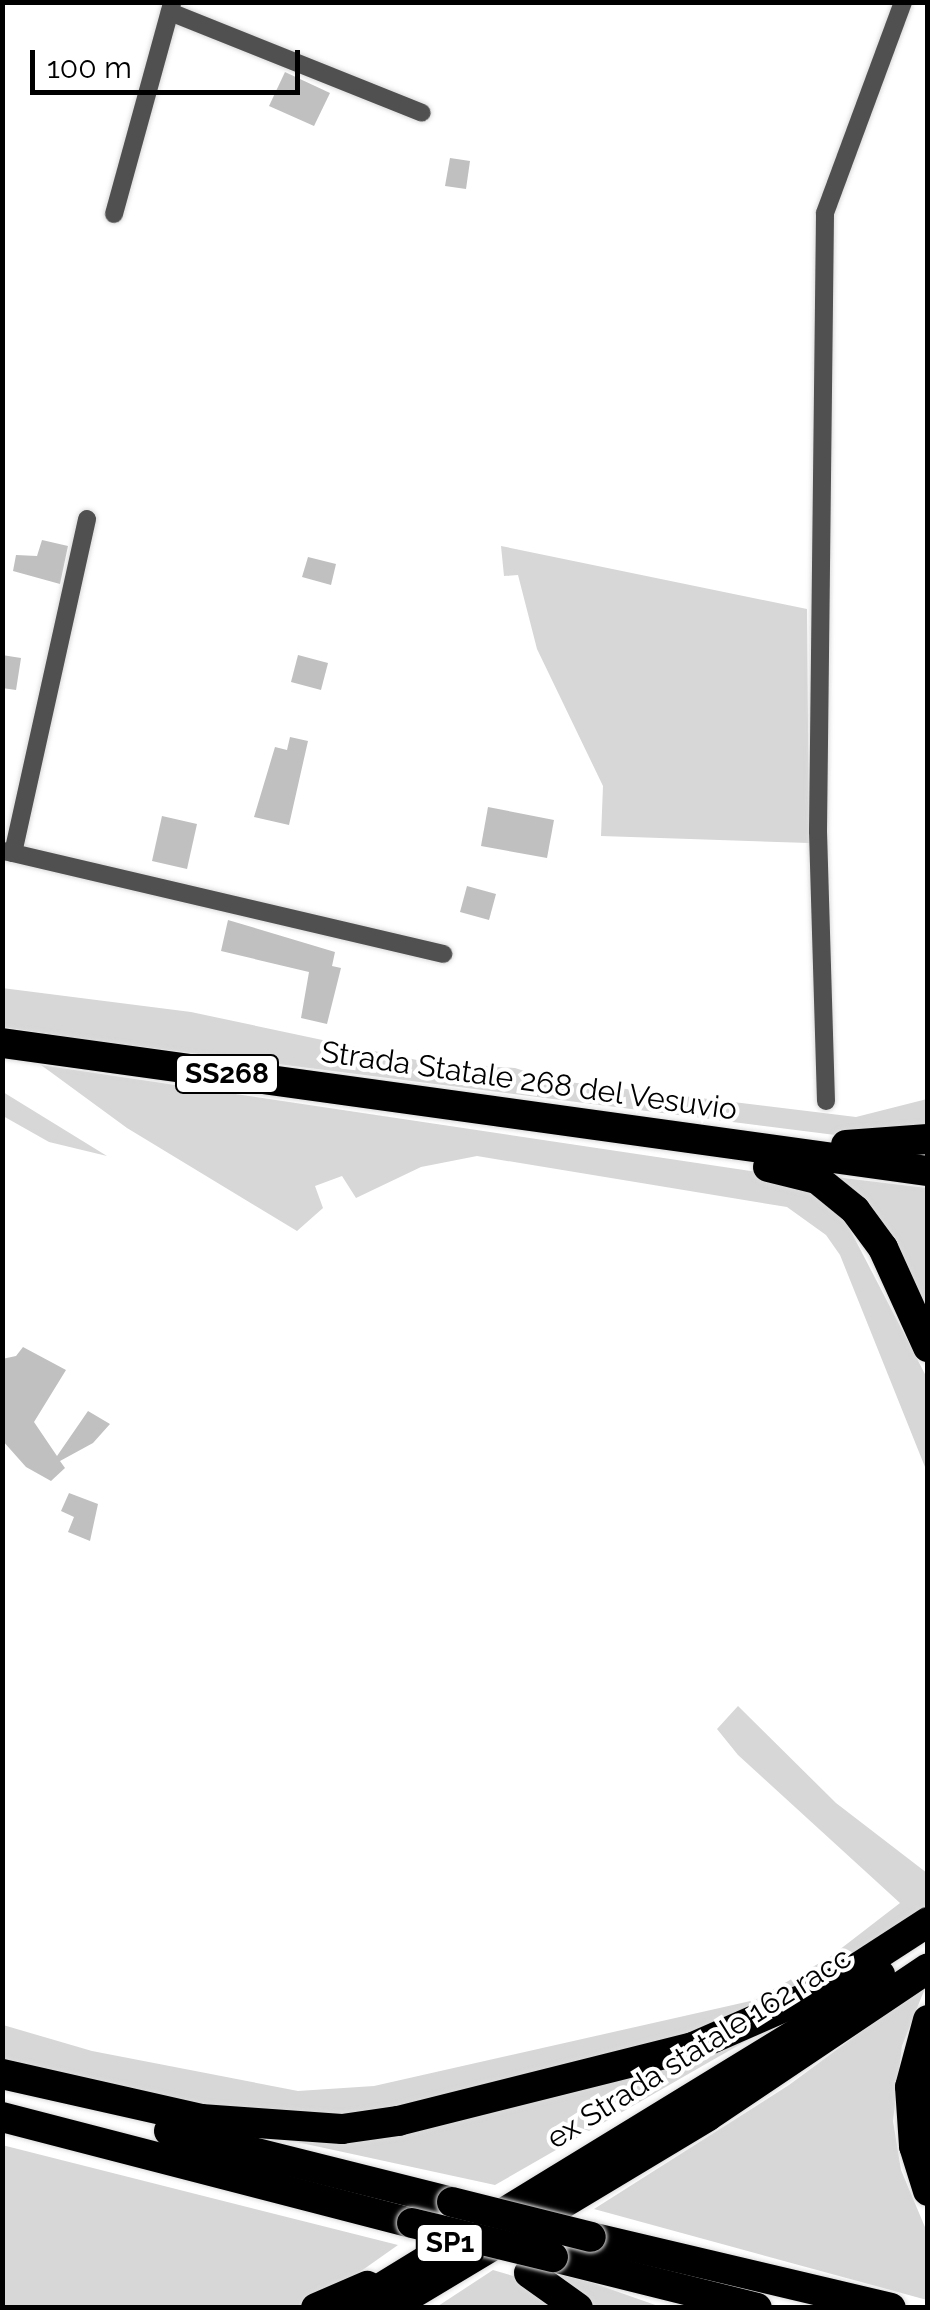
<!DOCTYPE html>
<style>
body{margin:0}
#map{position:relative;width:930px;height:2310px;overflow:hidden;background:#fff;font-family:Raleway,sans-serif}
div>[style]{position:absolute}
.green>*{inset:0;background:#d7d7d7}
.building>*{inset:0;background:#c0c0c0}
.roads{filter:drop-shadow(0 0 2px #dbdbdb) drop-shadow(0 0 2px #dbdbdb)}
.street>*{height:18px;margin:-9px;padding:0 9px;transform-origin:9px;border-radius:9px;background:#505050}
.highway>*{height:30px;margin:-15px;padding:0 15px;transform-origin:15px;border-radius:15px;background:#000}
.bridges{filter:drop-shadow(0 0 2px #dbdbdb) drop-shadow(0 0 2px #dbdbdb)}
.highway-bridge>*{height:30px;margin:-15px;padding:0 15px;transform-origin:15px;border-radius:15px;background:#000}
span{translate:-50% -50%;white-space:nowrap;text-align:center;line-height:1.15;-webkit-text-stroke:8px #fff;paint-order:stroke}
.shield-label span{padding:2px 8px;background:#fff;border:2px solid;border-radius:8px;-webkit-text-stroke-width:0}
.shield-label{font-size:28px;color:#000;font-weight:700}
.street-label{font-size:30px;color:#000}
.frame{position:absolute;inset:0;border:5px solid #000;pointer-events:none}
.scale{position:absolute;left:30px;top:50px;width:270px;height:45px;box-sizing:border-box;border:5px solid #000;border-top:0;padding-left:12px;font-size:30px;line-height:35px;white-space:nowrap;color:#000;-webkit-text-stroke:8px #fff;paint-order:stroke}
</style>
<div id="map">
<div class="green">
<i style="clip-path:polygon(501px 546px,807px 609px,809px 843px,601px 836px,603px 786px,537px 649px,518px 575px,504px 576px)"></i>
<i style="clip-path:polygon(2px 988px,191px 1012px,431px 1063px,515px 1068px,552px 1080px,856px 1117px,927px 1099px,927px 1124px,859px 1138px,89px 1040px,3px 1027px)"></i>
<i style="clip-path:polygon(41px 1065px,791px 1177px,845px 1220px,927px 1378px,927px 1472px,840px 1255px,826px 1235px,787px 1207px,477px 1156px,421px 1167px,356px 1198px,342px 1176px,315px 1186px,323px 1208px,297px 1231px,127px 1128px)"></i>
<i style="clip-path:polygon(3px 1092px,107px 1156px,49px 1142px,3px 1116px)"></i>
<i style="clip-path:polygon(835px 1177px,927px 1188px,927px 1322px)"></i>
<i style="clip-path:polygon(738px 1706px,836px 1803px,927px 1873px,927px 1904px,830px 1978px,719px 2027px,388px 2110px,325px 2118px,188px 2106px,3px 2061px,3px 2025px,92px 2051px,298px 2091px,374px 2086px,755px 2000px,830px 1957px,900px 1903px,738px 1755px,717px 1729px)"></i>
<i style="clip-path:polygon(927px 1983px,902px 2046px,893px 2121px,901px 2170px,927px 2232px,927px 2300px,594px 2209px,789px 2085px)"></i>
<i style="clip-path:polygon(758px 2034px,495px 2185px,283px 2139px)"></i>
<i style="clip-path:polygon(2px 2145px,398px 2245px,330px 2293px,296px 2307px,3px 2307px)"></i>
<i style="clip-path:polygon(493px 2270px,520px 2278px,568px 2308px,435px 2308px)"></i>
<i style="clip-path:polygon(549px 2272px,590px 2282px,661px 2307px,592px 2307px)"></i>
</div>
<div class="building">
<i style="clip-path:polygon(285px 72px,330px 93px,314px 126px,269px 106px)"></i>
<i style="clip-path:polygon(450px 158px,470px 161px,466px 189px,445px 186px)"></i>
<i style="clip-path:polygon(42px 540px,68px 546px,60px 584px,13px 571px,16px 555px,37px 556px)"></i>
<i style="clip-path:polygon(308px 557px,336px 564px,331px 585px,302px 577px)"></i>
<i style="clip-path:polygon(2px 655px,21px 658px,16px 690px,2px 688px)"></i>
<i style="clip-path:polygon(298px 655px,328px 663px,321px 690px,291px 682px)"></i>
<i style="clip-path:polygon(290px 737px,308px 741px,289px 825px,254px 817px,275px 747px,287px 750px)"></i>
<i style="clip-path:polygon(488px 807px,554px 820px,547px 858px,481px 846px)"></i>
<i style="clip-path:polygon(162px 816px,197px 824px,187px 869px,152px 861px)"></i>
<i style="clip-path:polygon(467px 886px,496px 894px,489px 920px,460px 912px)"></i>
<i style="clip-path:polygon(228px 920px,335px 952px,332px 966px,341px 968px,327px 1024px,301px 1018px,309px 972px,221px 951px)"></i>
<i style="clip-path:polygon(23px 1347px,66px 1370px,34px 1422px,57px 1456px,88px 1411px,110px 1424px,93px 1443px,60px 1461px,65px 1468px,51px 1481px,26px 1467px,2px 1440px,2px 1359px,16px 1356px)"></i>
<i style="clip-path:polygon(69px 1493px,98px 1504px,90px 1541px,68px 1532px,74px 1517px,61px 1511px)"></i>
</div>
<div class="roads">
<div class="street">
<i style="left:170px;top:12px;width:271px;rotate:21.8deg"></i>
<i style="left:114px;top:214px;width:219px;rotate:-74.6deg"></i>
<i style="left:3px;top:851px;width:10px;rotate:11deg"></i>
<i style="left:13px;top:853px;width:342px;rotate:-77.5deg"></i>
<i style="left:13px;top:853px;width:442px;rotate:13.2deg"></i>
<i style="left:826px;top:1101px;width:270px;rotate:-91.7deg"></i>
<i style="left:818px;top:831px;width:618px;rotate:-89.35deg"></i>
<i style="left:825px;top:213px;width:225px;rotate:-69.7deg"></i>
</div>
<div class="highway">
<i style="left:2px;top:1043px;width:935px;rotate:7.87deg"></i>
<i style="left:846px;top:1145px;width:82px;rotate:-4.2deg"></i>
<i style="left:768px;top:1167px;width:50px;rotate:13.8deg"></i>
<i style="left:817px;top:1179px;width:49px;rotate:39.2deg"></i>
<i style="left:855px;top:1210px;width:47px;rotate:53.6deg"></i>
<i style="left:883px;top:1248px;width:109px;rotate:65.6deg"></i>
<i style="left:928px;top:2020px;width:69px;rotate:105deg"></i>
<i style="left:910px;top:2087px;width:59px;rotate:86.1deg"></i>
<i style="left:914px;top:2146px;width:47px;rotate:72.7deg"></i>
<i style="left:2px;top:2074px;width:204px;rotate:12.7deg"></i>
<i style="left:201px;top:2119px;width:141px;rotate:4.1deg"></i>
<i style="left:342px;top:2129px;width:57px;rotate:-8.1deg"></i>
<i style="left:398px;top:2121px;width:304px;rotate:-14.1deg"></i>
<i style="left:693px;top:2047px;width:142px;rotate:-23.7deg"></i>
<i style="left:823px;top:1990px;width:125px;rotate:-32.9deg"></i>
<i style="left:2px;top:2117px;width:423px;rotate:14.5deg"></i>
<i style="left:169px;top:2131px;width:292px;rotate:14.1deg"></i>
<i style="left:591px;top:2237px;width:308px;rotate:13.3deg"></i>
<i style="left:553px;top:2257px;width:210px;rotate:14deg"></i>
<i style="left:529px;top:2273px;width:60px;rotate:35.5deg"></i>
<i style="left:316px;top:2308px;width:56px;rotate:-23.3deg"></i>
<i style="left:348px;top:2308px;width:544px;rotate:-31.47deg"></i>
<i style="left:812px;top:2024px;width:84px;rotate:-35.8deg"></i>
<i style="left:389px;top:2308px;width:372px;rotate:-31deg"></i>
<i style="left:708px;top:2116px;width:265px;rotate:-33.9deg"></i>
</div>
</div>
<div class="bridges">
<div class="highway-bridge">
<i style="left:452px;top:2202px;width:143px;rotate:14.1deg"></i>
<i style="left:412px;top:2223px;width:145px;rotate:13.6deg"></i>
</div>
</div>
<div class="shield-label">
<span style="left:227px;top:1074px">SS268</span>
<span style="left:450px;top:2243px">SP1</span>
</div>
<div class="street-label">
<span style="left:529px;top:1081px;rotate:8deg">Strada Statale 268 del Vesuvio</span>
<span style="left:699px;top:2048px;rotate:-32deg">ex Strada statale 162 racc</span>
</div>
<div class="frame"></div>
<div class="scale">100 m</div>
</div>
